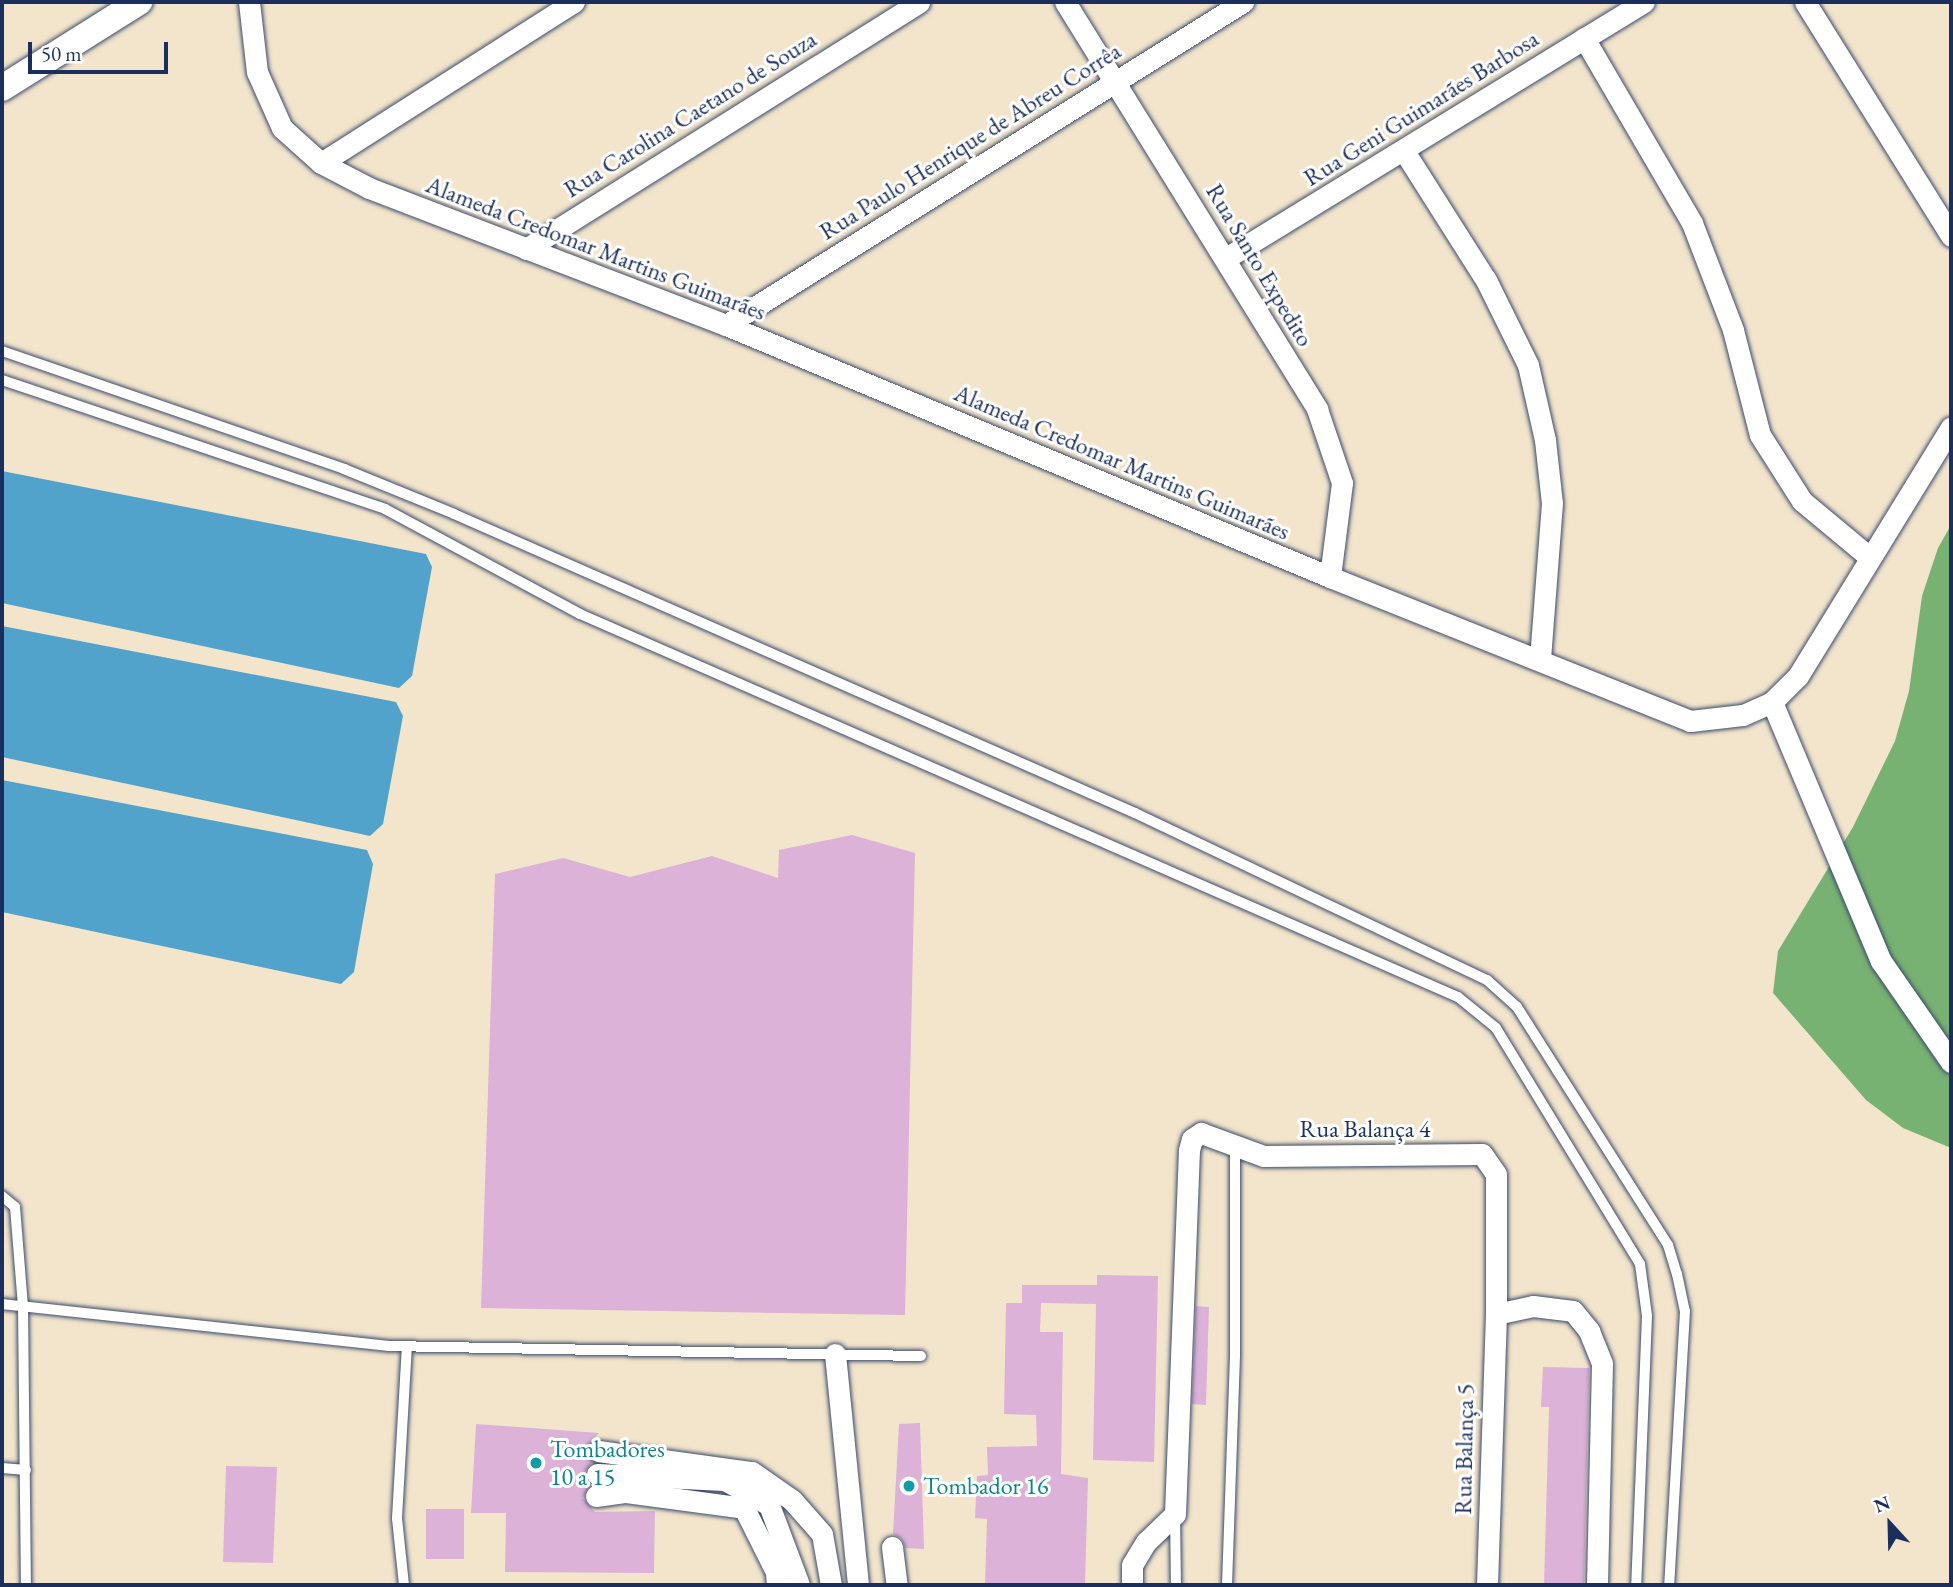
<!DOCTYPE html>
<meta charset="utf-8">
<style>
body{margin:0}
#map{position:relative;width:1953px;height:1587px;overflow:hidden;background:#f2e5cb;font-family:"EB Garamond",serif}
div>[style]{position:absolute}
.forest>*{inset:0;background:#78b272}
.water>*{inset:0;background:#52a3cc}
.building>*{inset:0;background:#dcb2d8}
.roads{filter:drop-shadow(0 0 2px #3b4a6e) drop-shadow(0 0 2px #3b4a6e)}
.service>*{height:10px;margin:-5px;padding:0 5px;transform-origin:5px;border-radius:5px;background:#fff}
.minor>*{height:21px;margin:-10.5px;padding:0 10.5px;transform-origin:10.5px;border-radius:10.5px;background:#fff}
.tertiary>*{height:26px;margin:-13px;padding:0 13px;transform-origin:13px;border-radius:13px;background:#fff}
.dots>*{width:19px;height:19px;translate:-50% -50%;box-sizing:border-box;border:4px solid #fff;border-radius:50%}
span{translate:-50% -50%;white-space:nowrap;text-align:center;line-height:1.15;-webkit-text-stroke:6px #fff;paint-order:stroke}
.street-label{font-size:24px;color:#1b2f5e}
.culture-label{font-size:24px;color:#0d838f}
.left{translate:0 -50%;text-align:left}
.frame{position:absolute;inset:0;border:4px solid #1b2f5e;pointer-events:none}
.north{position:absolute;left:1855px;top:1489px;width:70px;height:70px;-webkit-text-stroke:5px #fff;paint-order:stroke;rotate:338deg;font-size:19px;font-weight:700;line-height:28px;text-align:center;color:#1b2f5e}
.north::after{content:'';display:block;margin:auto;width:24px;height:32px;background:#1b2f5e;clip-path:polygon(50% 0,100% 100%,50% 72%,0 100%)}
.scale{position:absolute;left:28px;top:42px;width:140px;height:32px;box-sizing:border-box;border:4px solid #1b2f5e;border-top:0;padding-left:9px;font-size:21px;line-height:24px;white-space:nowrap;color:#1b2f5e;-webkit-text-stroke:5px #fff;paint-order:stroke}
</style>
<div id="map">
<div class="forest">
<i style="clip-path:polygon(1951px 525px,1951px 1148px,1903px 1128px,1866px 1100px,1773px 993px,1778px 951px,1853px 827px,1895px 741px,1909px 691px,1922px 596px,1938px 548px)"></i>
</div>
<div class="water">
<i style="clip-path:polygon(2px 471px,426px 554px,432px 567px,412px 676px,399px 688px,2px 603px)"></i>
<i style="clip-path:polygon(2px 626px,396px 702px,403px 716px,383px 824px,370px 836px,2px 757px)"></i>
<i style="clip-path:polygon(2px 780px,367px 850px,373px 864px,354px 972px,341px 984px,2px 912px)"></i>
</div>
<div class="building">
<i style="clip-path:polygon(852px 835px,915px 853px,905px 1315px,481px 1308px,495px 874px,563px 858px,630px 877px,712px 856px,778px 878px,779px 850px)"></i>
<i style="clip-path:polygon(1097px 1275px,1158px 1276px,1154px 1462px,1093px 1460px,1096px 1304px,1041px 1303px,1040px 1332px,1063px 1332px,1061px 1474px,1088px 1478px,1085px 1585px,985px 1585px,987px 1519px,975px 1518px,977px 1476px,988px 1475px,987px 1447px,1037px 1446px,1036px 1415px,1004px 1414px,1006px 1303px,1022px 1303px,1022px 1285px,1097px 1285px)"></i>
<i style="clip-path:polygon(1196px 1306px,1209px 1307px,1206px 1405px,1192px 1404px)"></i>
<i style="clip-path:polygon(1543px 1367px,1589px 1368px,1584px 1585px,1544px 1585px,1549px 1407px,1541px 1407px)"></i>
<i style="clip-path:polygon(920px 1423px,924px 1549px,905px 1548px,902px 1539px,893px 1534px,899px 1424px)"></i>
<i style="clip-path:polygon(476px 1424px,599px 1433px,585px 1449px,592px 1462px,584px 1473px,590px 1485px,583px 1498px,595px 1512px,655px 1511px,654px 1573px,505px 1572px,506px 1513px,471px 1513px)"></i>
<i style="clip-path:polygon(226px 1466px,277px 1467px,273px 1563px,223px 1562px)"></i>
<i style="clip-path:polygon(426px 1509px,464px 1509px,464px 1559px,426px 1559px)"></i>
</div>
<div class="roads">
<div class="service">
<i style="left:2px;top:351px;width:362px;rotate:19deg"></i>
<i style="left:344px;top:469px;width:119px;rotate:22.2deg"></i>
<i style="left:454px;top:514px;width:744px;rotate:23.7deg"></i>
<i style="left:1135px;top:813px;width:390px;rotate:25.4deg"></i>
<i style="left:1487px;top:980px;width:40px;rotate:42deg"></i>
<i style="left:1517px;top:1007px;width:282px;rotate:57.6deg"></i>
<i style="left:1668px;top:1245px;width:30px;rotate:73deg"></i>
<i style="left:1677px;top:1274px;width:38px;rotate:78deg"></i>
<i style="left:1685px;top:1311px;width:274px;rotate:93.3deg"></i>
<i style="left:2px;top:380px;width:404px;rotate:18.6deg"></i>
<i style="left:385px;top:509px;width:221px;rotate:28.3deg"></i>
<i style="left:580px;top:614px;width:958px;rotate:23.57deg"></i>
<i style="left:1458px;top:997px;width:49px;rotate:39.2deg"></i>
<i style="left:1496px;top:1028px;width:276px;rotate:58.6deg"></i>
<i style="left:1640px;top:1264px;width:52px;rotate:82.3deg"></i>
<i style="left:1647px;top:1316px;width:269px;rotate:92.3deg"></i>
<i style="left:2px;top:1196px;width:17px;rotate:40deg"></i>
<i style="left:15px;top:1207px;width:99px;rotate:85.4deg"></i>
<i style="left:23px;top:1306px;width:279px;rotate:89.4deg"></i>
<i style="left:2px;top:1304px;width:389px;rotate:6.2deg"></i>
<i style="left:389px;top:1346px;width:532px;rotate:1.08deg"></i>
<i style="left:2px;top:1468px;width:24px;rotate:5deg"></i>
<i style="left:1175px;top:1515px;width:70px;rotate:89.2deg"></i>
<i style="left:404px;top:1585px;width:67px;rotate:-96deg"></i>
<i style="left:397px;top:1518px;width:172px;rotate:-86.7deg"></i>
<i style="left:1227px;top:1585px;width:230px;rotate:-88deg"></i>
<i style="left:1235px;top:1355px;width:209px;rotate:-90deg"></i>
</div>
<div class="minor">
<i style="left:249px;top:2px;width:70px;rotate:83.5deg"></i>
<i style="left:257px;top:72px;width:61px;rotate:65.9deg"></i>
<i style="left:282px;top:128px;width:52px;rotate:41.9deg"></i>
<i style="left:321px;top:163px;width:54px;rotate:27.5deg"></i>
<i style="left:369px;top:188px;width:382px;rotate:21deg"></i>
<i style="left:726px;top:325px;width:654px;rotate:22.65deg"></i>
<i style="left:1330px;top:577px;width:388px;rotate:21.8deg"></i>
<i style="left:1690px;top:721px;width:53px;rotate:-6.5deg"></i>
<i style="left:1743px;top:715px;width:32px;rotate:-24deg"></i>
<i style="left:1772px;top:702px;width:37px;rotate:-45deg"></i>
<i style="left:1798px;top:676px;width:292px;rotate:-58.4deg"></i>
<i style="left:1065px;top:2px;width:479px;rotate:58.2deg"></i>
<i style="left:1317px;top:409px;width:78px;rotate:71.3deg"></i>
<i style="left:1342px;top:483px;width:95px;rotate:97.3deg"></i>
<i style="left:1805px;top:2px;width:276px;rotate:58deg"></i>
<i style="left:1584px;top:38px;width:214px;rotate:59.7deg"></i>
<i style="left:1692px;top:223px;width:115px;rotate:69deg"></i>
<i style="left:1733px;top:330px;width:108px;rotate:75.6deg"></i>
<i style="left:1760px;top:435px;width:78px;rotate:57.5deg"></i>
<i style="left:1802px;top:501px;width:86px;rotate:39.8deg"></i>
<i style="left:1404px;top:151px;width:153px;rotate:57.6deg"></i>
<i style="left:1486px;top:280px;width:95px;rotate:63.7deg"></i>
<i style="left:1528px;top:365px;width:77px;rotate:77.2deg"></i>
<i style="left:1545px;top:440px;width:63px;rotate:83.7deg"></i>
<i style="left:1552px;top:503px;width:155px;rotate:94.4deg"></i>
<i style="left:321px;top:163px;width:300px;rotate:-32.5deg"></i>
<i style="left:526px;top:249px;width:464px;rotate:-32.1deg"></i>
<i style="left:1226px;top:258px;width:490px;rotate:-31.5deg"></i>
<i style="left:726px;top:325px;width:610px;rotate:-32deg"></i>
<i style="left:1772px;top:702px;width:281px;rotate:67.2deg"></i>
<i style="left:1881px;top:961px;width:123px;rotate:55.3deg"></i>
<i style="left:835px;top:1354px;width:232px;rotate:84.3deg"></i>
<i style="left:598px;top:1451px;width:155px;rotate:7.8deg"></i>
<i style="left:752px;top:1472px;width:49px;rotate:35deg"></i>
<i style="left:792px;top:1500px;width:45px;rotate:48.6deg"></i>
<i style="left:822px;top:1534px;width:52px;rotate:80deg"></i>
<i style="left:597px;top:1474px;width:128px;rotate:2.7deg"></i>
<i style="left:725px;top:1480px;width:51px;rotate:29.6deg"></i>
<i style="left:769px;top:1505px;width:85px;rotate:69.4deg"></i>
<i style="left:596px;top:1496px;width:30px;rotate:-8deg"></i>
<i style="left:626px;top:1492px;width:119px;rotate:7.7deg"></i>
<i style="left:744px;top:1508px;width:72px;rotate:63.4deg"></i>
<i style="left:776px;top:1572px;width:13px;rotate:86deg"></i>
<i style="left:892px;top:1547px;width:38px;rotate:83deg"></i>
<i style="left:1132px;top:1585px;width:20px;rotate:-90deg"></i>
<i style="left:1132px;top:1565px;width:27px;rotate:-59deg"></i>
<i style="left:1146px;top:1542px;width:40px;rotate:-44deg"></i>
<i style="left:1175px;top:1514px;width:364px;rotate:-87.8deg"></i>
<i style="left:1189px;top:1150px;width:11px;rotate:-75deg"></i>
<i style="left:1192px;top:1139px;width:11px;rotate:-34deg"></i>
<i style="left:1201px;top:1133px;width:67px;rotate:20.1deg"></i>
<i style="left:1264px;top:1156px;width:218px;rotate:-0.5deg"></i>
<i style="left:1482px;top:1154px;width:24px;rotate:55deg"></i>
<i style="left:1496px;top:1174px;width:140px;rotate:90deg"></i>
<i style="left:1496px;top:1314px;width:38px;rotate:-12deg"></i>
<i style="left:1533px;top:1306px;width:40px;rotate:7.1deg"></i>
<i style="left:1573px;top:1311px;width:26px;rotate:51deg"></i>
<i style="left:1589px;top:1331px;width:35px;rotate:68deg"></i>
<i style="left:1602px;top:1364px;width:221px;rotate:91.3deg"></i>
<i style="left:1487px;top:1585px;width:271px;rotate:-88.1deg"></i>
</div>
<div class="tertiary">
<i style="left:2px;top:88px;width:162px;rotate:-32.1deg"></i>
</div>
</div>
<div class="dots">
<i style="left:536px;top:1463px;background:#0f9aa8"></i>
<i style="left:909px;top:1486px;background:#0f9aa8"></i>
</div>
<div class="street-label">
<span style="left:1421px;top:108px;rotate:-32deg">Rua Geni Guimarães Barbosa</span>
<span style="left:690px;top:114px;rotate:-32deg">Rua Carolina Caetano de Souza</span>
<span style="left:970px;top:141px;rotate:-32deg">Rua Paulo Henrique de Abreu Corrêa</span>
<span style="left:596px;top:248px;rotate:21deg">Alameda Credomar Martins Guimarães</span>
<span style="left:1260px;top:265px;rotate:59deg">Rua Santo Expedito</span>
<span style="left:1122px;top:462px;rotate:23deg">Alameda Credomar Martins Guimarães</span>
<span style="left:1365px;top:1129px">Rua Balança 4</span>
<span style="left:1464px;top:1449px;rotate:-89deg">Rua Balança 5</span>
</div>
<div class="culture-label">
<span class="left" style="left:550px;top:1463px">Tombadores<br>10 a 15</span>
<span class="left" style="left:923px;top:1486px">Tombador 16</span>
</div>
<div class="frame"></div>
<div class="north">N</div>
<div class="scale">50 m</div>
</div>
